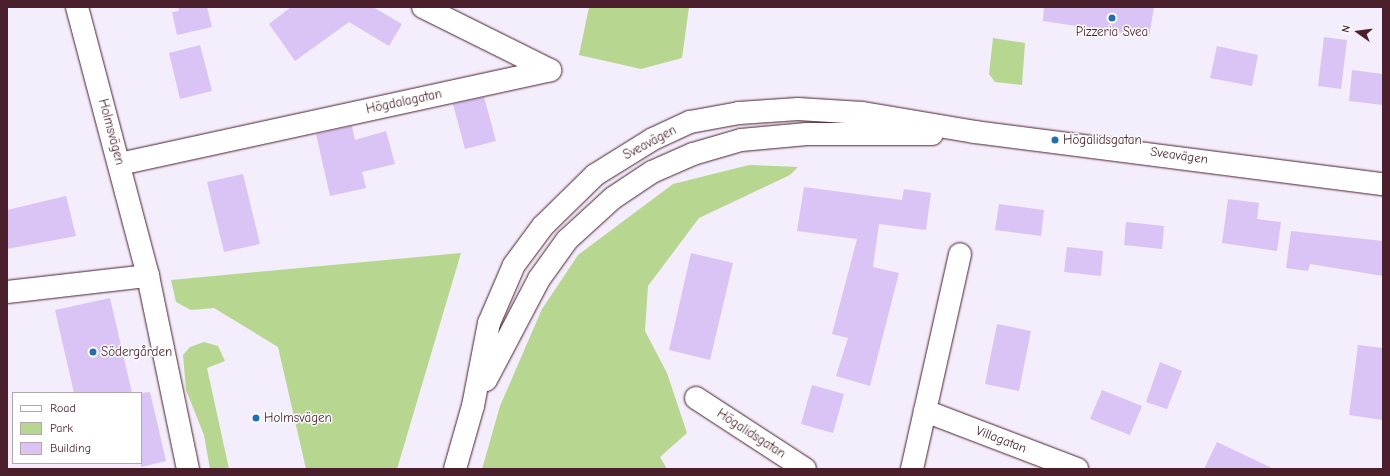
<!DOCTYPE html>
<meta charset="utf-8">
<style>
body{margin:0}
#map{position:relative;width:1390px;height:476px;overflow:hidden;background:#f4edfc;font-family:"Comic Neue",sans-serif}
div>[style]{position:absolute}
.green>*{inset:0;background:#b7d790}
.building>*{inset:0;background:#dac4f5}
.roads{filter:drop-shadow(0 0 1px #4a1f2b) drop-shadow(0 0 1px #4a1f2b)}
.street>*{height:22px;margin:-11px;padding:0 11px;transform-origin:11px;border-radius:11px;background:#fff}
.secondary>*{height:22px;margin:-11px;padding:0 11px;transform-origin:11px;border-radius:11px;background:#fff}
.dots>*{width:11px;height:11px;translate:-50% -50%;box-sizing:border-box;border:2px solid #fff;border-radius:50%}
span{translate:-50% -50%;white-space:nowrap;text-align:center;line-height:1.15;-webkit-text-stroke:3px #fff;paint-order:stroke}
.poi-label{font-size:13px;color:#4a1f2b}
.left{translate:0 -50%;text-align:left}
.street-label{font-size:13px;color:#4a1f2b}
.frame{position:absolute;inset:0;border:8px solid #4a1f2b;pointer-events:none}
.legend{position:absolute;left:12px;top:392px;width:130px;height:72px;box-sizing:border-box;background:#fff;border:1px solid #b7a5aa;margin:0;padding:5px 7px;list-style:none;font-size:12px;color:#4a1f2b}
.legend li{display:flex;align-items:center;gap:8px;height:20px}
.legend b{width:20px;border:1px solid #b7a5aa}
.north{position:absolute;left:1338px;top:12px;width:40px;height:40px;-webkit-text-stroke:3px #fff;paint-order:stroke;rotate:284deg;font-size:11px;font-weight:700;line-height:16px;text-align:center;color:#4a1f2b}
.north::after{content:'';display:block;margin:auto;width:14px;height:18px;background:#4a1f2b;clip-path:polygon(50% 0,100% 100%,50% 72%,0 100%)}
</style>
<div id="map">
<div class="green">
<i style="clip-path:polygon(589px 7px,689px 7px,682px 58px,641px 69px,579px 55px)"></i>
<i style="clip-path:polygon(993px 38px,1025px 43px,1022px 85px,995px 82px,989px 74px)"></i>
<i style="clip-path:polygon(749px 165px,798px 167px,790px 175px,699px 218px,648px 286px,645px 331px,667px 373px,687px 433px,660px 457px,667px 469px,482px 469px,500px 406px,542px 309px,578px 255px,673px 184px)"></i>
<i style="clip-path:polygon(461px 253px,397px 469px,306px 469px,278px 347px,214px 308px,191px 310px,176px 302px,171px 280px)"></i>
<i style="clip-path:polygon(204px 342px,218px 346px,225px 361px,207px 368px,229px 469px,210px 469px,204px 435px,186px 390px,183px 355px,190px 347px)"></i>
</div>
<div class="building">
<i style="clip-path:polygon(178px 7px,207px 7px,212px 27px,177px 35px,172px 12px,179px 11px)"></i>
<i style="clip-path:polygon(291px 7px,373px 7px,402px 24px,389px 46px,349px 22px,295px 61px,269px 24px)"></i>
<i style="clip-path:polygon(1044px 7px,1154px 7px,1149px 37px,1043px 21px)"></i>
<i style="clip-path:polygon(1324px 37px,1347px 40px,1341px 89px,1318px 86px)"></i>
<i style="clip-path:polygon(200px 45px,212px 91px,180px 99px,169px 53px)"></i>
<i style="clip-path:polygon(1217px 46px,1258px 55px,1252px 86px,1210px 78px)"></i>
<i style="clip-path:polygon(1352px 70px,1383px 74px,1383px 105px,1349px 101px)"></i>
<i style="clip-path:polygon(484px 97px,496px 141px,465px 149px,453px 104px)"></i>
<i style="clip-path:polygon(352px 126px,355px 140px,386px 131px,395px 164px,362px 172px,366px 188px,330px 196px,316px 134px)"></i>
<i style="clip-path:polygon(243px 174px,260px 244px,224px 252px,207px 182px)"></i>
<i style="clip-path:polygon(804px 187px,902px 200px,904px 189px,931px 193px,926px 230px,879px 224px,873px 267px,899px 273px,870px 386px,836px 376px,848px 338px,832px 334px,857px 239px,797px 231px)"></i>
<i style="clip-path:polygon(66px 196px,76px 236px,7px 249px,7px 210px)"></i>
<i style="clip-path:polygon(1228px 199px,1259px 203px,1257px 219px,1281px 222px,1277px 251px,1222px 243px)"></i>
<i style="clip-path:polygon(999px 204px,1044px 210px,1041px 236px,995px 230px)"></i>
<i style="clip-path:polygon(1126px 222px,1164px 226px,1162px 249px,1124px 245px)"></i>
<i style="clip-path:polygon(1291px 231px,1383px 241px,1383px 276px,1310px 264px,1308px 271px,1286px 268px)"></i>
<i style="clip-path:polygon(1067px 247px,1103px 251px,1101px 276px,1064px 272px)"></i>
<i style="clip-path:polygon(691px 253px,733px 263px,710px 360px,669px 350px)"></i>
<i style="clip-path:polygon(110px 298px,132px 393px,74px 393px,55px 310px)"></i>
<i style="clip-path:polygon(997px 324px,1031px 331px,1019px 391px,985px 384px)"></i>
<i style="clip-path:polygon(1358px 345px,1383px 348px,1383px 420px,1349px 415px)"></i>
<i style="clip-path:polygon(1160px 362px,1182px 371px,1167px 409px,1146px 402px)"></i>
<i style="clip-path:polygon(812px 385px,844px 394px,833px 433px,801px 424px)"></i>
<i style="clip-path:polygon(1102px 390px,1142px 406px,1130px 435px,1090px 419px)"></i>
<i style="clip-path:polygon(150px 392px,166px 461px,141px 467px,141px 393px)"></i>
<i style="clip-path:polygon(1217px 442px,1274px 469px,1204px 469px)"></i>
</div>
<div class="roads">
<div class="street">
<i style="left:77px;top:7px;width:278px;rotate:75.2deg"></i>
<i style="left:148px;top:276px;width:197px;rotate:78.3deg"></i>
<i style="left:423px;top:7px;width:142px;rotate:26.4deg"></i>
<i style="left:120px;top:164px;width:440px;rotate:-12.3deg"></i>
<i style="left:7px;top:292px;width:142px;rotate:-6.5deg"></i>
<i style="left:696px;top:398px;width:130px;rotate:33.1deg"></i>
<i style="left:925px;top:411px;width:163px;rotate:20.9deg"></i>
<i style="left:912px;top:469px;width:220px;rotate:-77.4deg"></i>
</div>
<div class="secondary">
<i style="left:486px;top:380px;width:114px;rotate:-62.3deg"></i>
<i style="left:539px;top:279px;width:48px;rotate:-54.3deg"></i>
<i style="left:567px;top:240px;width:62px;rotate:-42.4deg"></i>
<i style="left:613px;top:198px;width:47px;rotate:-33.7deg"></i>
<i style="left:652px;top:172px;width:45px;rotate:-23.7deg"></i>
<i style="left:693px;top:154px;width:50px;rotate:-16.3deg"></i>
<i style="left:741px;top:140px;width:66px;rotate:-5.2deg"></i>
<i style="left:807px;top:134px;width:125px"></i>
<i style="left:455px;top:469px;width:66px;rotate:-74.1deg"></i>
<i style="left:473px;top:406px;width:85px;rotate:-79.1deg"></i>
<i style="left:489px;top:323px;width:63px;rotate:-66.7deg"></i>
<i style="left:514px;top:265px;width:49px;rotate:-53.4deg"></i>
<i style="left:543px;top:226px;width:73px;rotate:-44.4deg"></i>
<i style="left:595px;top:175px;width:68px;rotate:-31.8deg"></i>
<i style="left:653px;top:139px;width:41px;rotate:-24.7deg"></i>
<i style="left:690px;top:122px;width:50px;rotate:-10.4deg"></i>
<i style="left:739px;top:113px;width:59px;rotate:-3.9deg"></i>
<i style="left:798px;top:109px;width:64px;rotate:3.6deg"></i>
<i style="left:862px;top:113px;width:115px;rotate:9.5deg"></i>
<i style="left:975px;top:132px;width:411px;rotate:7.3deg"></i>
</div>
</div>
<div class="dots">
<i style="left:1112px;top:18px;background:#1f6fb2"></i>
<i style="left:1055px;top:140px;background:#1f6fb2"></i>
<i style="left:93px;top:352px;background:#1f6fb2"></i>
<i style="left:256px;top:418px;background:#1f6fb2"></i>
</div>
<div class="poi-label">
<span style="left:1112px;top:32px">Pizzeria Svea</span>
<span class="left" style="left:1063px;top:140px">Högalidsgatan</span>
<span class="left" style="left:101px;top:352px">Södergården</span>
<span class="left" style="left:264px;top:418px">Holmsvägen</span>
</div>
<div class="street-label">
<span style="left:404px;top:102px;rotate:-12deg">Högdalagatan</span>
<span style="left:111px;top:132px;rotate:75deg">Holmsvägen</span>
<span style="left:650px;top:143px;rotate:-28deg">Sveavägen</span>
<span style="left:1179px;top:156px;rotate:8deg">Sveavägen</span>
<span style="left:751px;top:434px;rotate:33deg">Högalidsgatan</span>
<span style="left:1001px;top:440px;rotate:21deg">Villagatan</span>
</div>
<div class="frame"></div>
<ul class="legend">
<li><b style="height:5px;background:#fff"></b>Road</li>
<li><b style="height:11px;background:#b7d790"></b>Park</li>
<li><b style="height:11px;background:#dac4f5"></b>Building</li>
</ul>
<div class="north">N</div>
</div>
